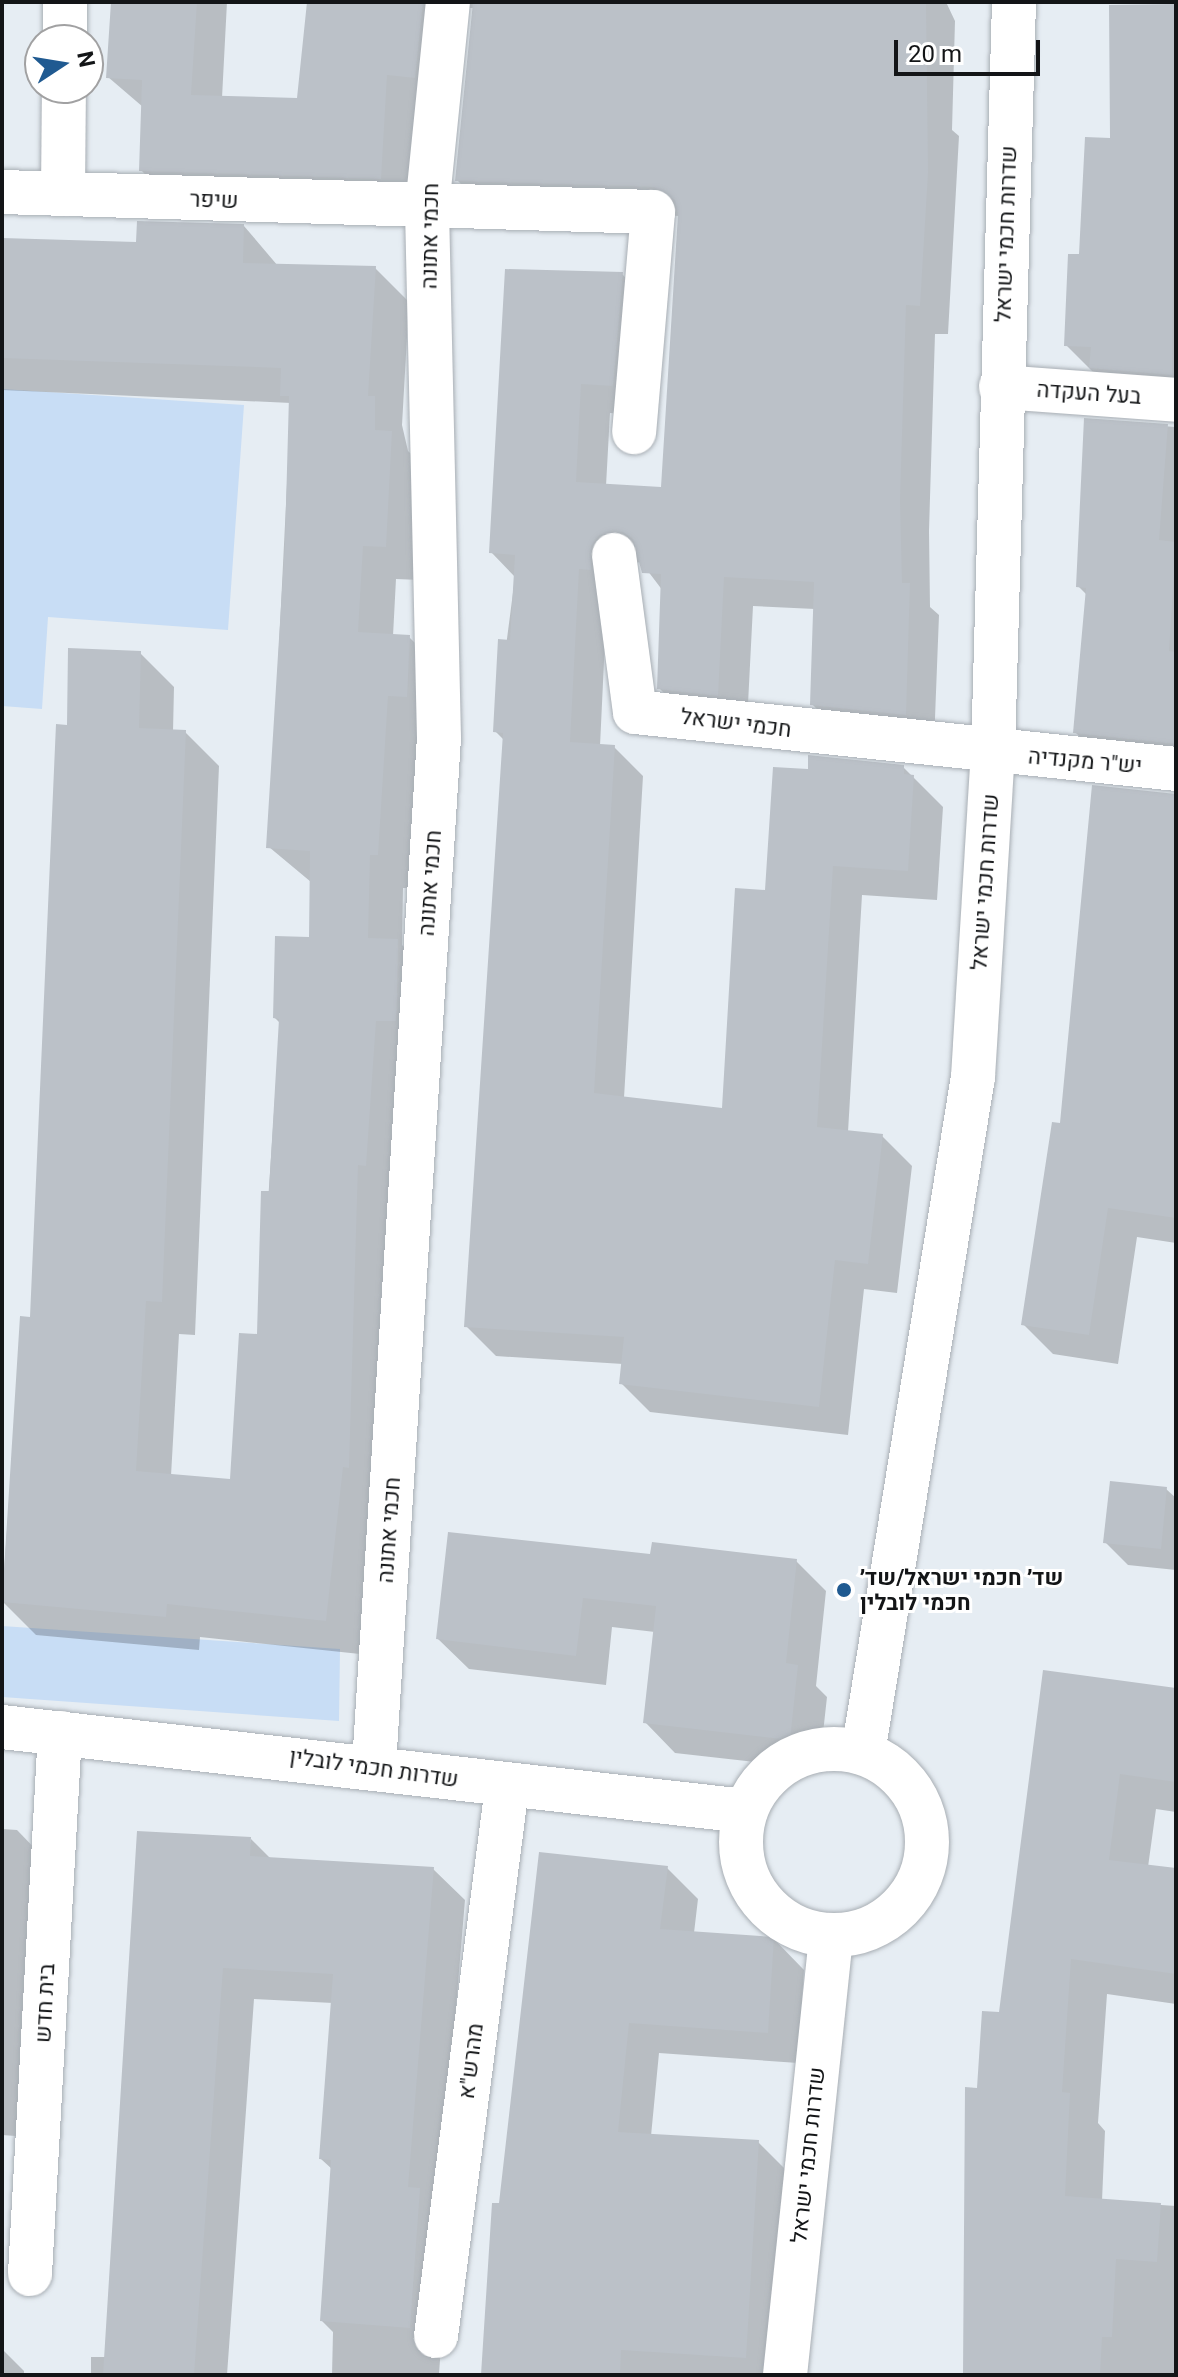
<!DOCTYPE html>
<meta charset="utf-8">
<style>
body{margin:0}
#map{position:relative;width:1178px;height:2377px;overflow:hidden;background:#e6edf3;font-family:Roboto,Heebo,sans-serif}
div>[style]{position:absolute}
.green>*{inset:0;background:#c8ddf5}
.shadow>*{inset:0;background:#0003}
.building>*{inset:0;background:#bbc1c8}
.roads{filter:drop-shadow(0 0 2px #a8aeb4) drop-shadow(0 0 2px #a8aeb4)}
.minor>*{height:44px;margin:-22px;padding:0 22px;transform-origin:22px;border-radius:22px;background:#fff}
.tertiary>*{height:44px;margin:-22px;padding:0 22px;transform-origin:22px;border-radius:22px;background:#fff}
.tertiary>.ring{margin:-22px;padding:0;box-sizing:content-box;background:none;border:44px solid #fff;border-radius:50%}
.dots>*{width:22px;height:22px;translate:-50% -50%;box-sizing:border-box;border:4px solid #fff;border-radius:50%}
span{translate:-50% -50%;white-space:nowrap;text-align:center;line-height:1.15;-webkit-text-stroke:6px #fff;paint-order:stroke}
.street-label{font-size:22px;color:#131517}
.poi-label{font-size:22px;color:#131517;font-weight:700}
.left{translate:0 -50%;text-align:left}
.frame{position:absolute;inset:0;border:4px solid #131517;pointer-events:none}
.north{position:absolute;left:24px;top:24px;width:80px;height:80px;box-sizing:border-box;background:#fff;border:2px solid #a1a1a2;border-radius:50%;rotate:78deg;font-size:22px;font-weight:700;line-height:32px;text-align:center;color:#131517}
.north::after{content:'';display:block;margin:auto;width:28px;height:36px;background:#205a91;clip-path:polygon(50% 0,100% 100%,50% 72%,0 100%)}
.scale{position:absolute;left:894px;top:40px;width:146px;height:36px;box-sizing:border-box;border:4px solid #131517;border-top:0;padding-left:10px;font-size:24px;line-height:28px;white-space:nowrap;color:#131517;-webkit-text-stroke:6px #fff;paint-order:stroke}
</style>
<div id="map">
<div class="green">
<i style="clip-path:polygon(2px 389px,244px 405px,228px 630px,48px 617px,42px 709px,2px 706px)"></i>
<i style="clip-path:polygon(2px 1626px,340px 1649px,339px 1721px,2px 1697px)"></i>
</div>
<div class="shadow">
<i style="clip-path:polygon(113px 2px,227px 2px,222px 98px,299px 100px,309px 2px,946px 2px,955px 21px,952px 130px,959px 136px,948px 334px,935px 334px,929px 531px,930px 607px,939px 615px,934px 744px,841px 734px,812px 704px,815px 609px,753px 606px,747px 724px,689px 718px,659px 688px,663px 591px,641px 562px,629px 564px,607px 598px,600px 746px,614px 747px,643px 776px,624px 1098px,724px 1110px,767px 893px,810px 771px,903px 767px,943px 807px,937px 900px,862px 895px,848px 1132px,882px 1136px,912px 1166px,897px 1293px,864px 1289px,848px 1435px,650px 1412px,621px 1383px,623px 1364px,496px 1356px,467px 1327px,504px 740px,495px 731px,515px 577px,491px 552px,622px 274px,651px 304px,642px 415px,610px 413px,606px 486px,663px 489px,680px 216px,487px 210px,457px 180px,475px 8px,469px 8px,410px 207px,170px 200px,141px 170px,143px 107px,108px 77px)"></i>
<i style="clip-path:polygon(1111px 7px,1176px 7px,1176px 403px,1096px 375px,1066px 345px,1112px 140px)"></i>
<i style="clip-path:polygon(244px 226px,278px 266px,375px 268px,409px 302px,402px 425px,408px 451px,425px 467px,420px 580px,396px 579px,393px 636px,409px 637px,443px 671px,412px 888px,403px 888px,402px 945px,432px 975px,360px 1654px,200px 1637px,199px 1650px,36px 1635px,2px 1601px,22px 1318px,32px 1319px,69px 727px,140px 653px,174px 687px,173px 732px,185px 732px,219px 766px,195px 1335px,179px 1334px,171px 1476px,232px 1481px,259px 1336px,280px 1023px,275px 1018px,311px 939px,311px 882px,269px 847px,291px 403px,2px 390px,2px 240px,138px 244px)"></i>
<i style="clip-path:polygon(1086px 420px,1176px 427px,1176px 770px,1105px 762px,1075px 732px,1087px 595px,1078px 586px)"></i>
<i style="clip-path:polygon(1176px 795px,1176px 1243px,1137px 1237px,1118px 1364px,1053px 1354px,1023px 1324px,1061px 1125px)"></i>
<i style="clip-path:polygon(1166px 1489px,1176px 1498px,1176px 1570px,1128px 1565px,1105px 1542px)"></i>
<i style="clip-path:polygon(652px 1556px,796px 1561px,826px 1591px,816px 1686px,827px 1697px,819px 1769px,675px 1753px,645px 1722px,655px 1632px,612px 1627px,606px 1685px,469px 1669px,438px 1639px)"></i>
<i style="clip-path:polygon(1045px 1672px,1176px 1690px,1176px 1812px,1156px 1809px,1148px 1867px,1176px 1871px,1176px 2004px,1107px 1994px,1098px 2123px,1105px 2131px,1102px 2201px,1176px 2206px,1176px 2375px,966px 2375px,966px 2089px,979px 2090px,1000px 2015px)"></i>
<i style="clip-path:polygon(2px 1829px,17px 1830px,45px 1859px,29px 2137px,2px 2135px)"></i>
<i style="clip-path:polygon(251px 1839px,272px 1860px,433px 1869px,465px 1900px,439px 2210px,450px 2221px,439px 2374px,446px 2375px,332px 2375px,333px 2332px,322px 2321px,333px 2170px,321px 2159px,333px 2003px,254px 1999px,227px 2375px,91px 2375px,91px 2357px,107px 2357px)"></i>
<i style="clip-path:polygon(667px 1868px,698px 1899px,694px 1933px,773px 1938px,804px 1970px,798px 2063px,659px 2053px,651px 2136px,758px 2142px,789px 2173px,778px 2375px,483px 2375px,501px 2205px)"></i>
<i style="clip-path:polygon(2px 2349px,24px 2371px,24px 2375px,2px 2375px)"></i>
</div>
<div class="building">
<i style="clip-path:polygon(111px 2px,197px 2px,191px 95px,297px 98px,307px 2px,423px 2px,415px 78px,387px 75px,381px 179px,139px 171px,142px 80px,106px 78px)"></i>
<i style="clip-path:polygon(473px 2px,926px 2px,928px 173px,920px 306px,906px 305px,900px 500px,902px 583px,910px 583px,906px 715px,810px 705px,814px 582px,724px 577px,718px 696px,657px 689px,661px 574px,642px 573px,633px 539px,623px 532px,599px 535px,591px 546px,591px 570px,579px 569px,570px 742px,615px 745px,594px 1093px,722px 1108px,735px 888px,765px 890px,773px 767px,808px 769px,808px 755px,904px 765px,904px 774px,914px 775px,908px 871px,833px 866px,817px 1127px,883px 1134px,868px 1264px,835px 1260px,819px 1407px,619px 1384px,624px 1337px,464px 1327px,503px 733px,493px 732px,498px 639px,510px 640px,515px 555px,489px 553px,505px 269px,623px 272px,613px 386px,581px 384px,576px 482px,661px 487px,678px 214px,675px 200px,654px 187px,455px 181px)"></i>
<i style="clip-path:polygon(1176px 4px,1172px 375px,1089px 368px,1091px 347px,1064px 346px,1068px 254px,1079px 254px,1085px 137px,1110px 138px,1109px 5px)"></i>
<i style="clip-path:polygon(137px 221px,244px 224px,243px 263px,376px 266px,368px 396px,375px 396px,375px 430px,392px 431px,386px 547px,363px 546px,358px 632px,410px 635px,407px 697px,388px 696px,378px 855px,370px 855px,368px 938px,398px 939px,397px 1003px,396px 1021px,376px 1021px,366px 1166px,358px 1165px,349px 1468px,343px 1467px,326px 1621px,167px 1604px,166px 1617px,2px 1602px,20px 1316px,30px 1317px,56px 724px,67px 725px,68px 648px,141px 651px,139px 728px,186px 730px,162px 1302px,146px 1301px,136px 1471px,230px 1479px,239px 1333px,257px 1334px,261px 1191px,269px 1191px,279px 1019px,273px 1018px,275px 936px,309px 937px,310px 851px,266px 848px,285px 542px,289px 396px,280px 396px,281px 368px,2px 358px,2px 238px,136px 242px)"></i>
<i style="clip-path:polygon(1084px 418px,1168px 424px,1159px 540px,1176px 542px,1169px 651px,1176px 652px,1176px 744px,1073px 733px,1086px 588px,1076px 587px)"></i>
<i style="clip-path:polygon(1092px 785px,1176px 794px,1176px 1218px,1108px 1208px,1089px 1335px,1021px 1325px,1052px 1122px,1060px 1123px)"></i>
<i style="clip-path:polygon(1110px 1481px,1167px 1487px,1161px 1549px,1103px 1543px)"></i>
<i style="clip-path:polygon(448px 1532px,650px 1554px,652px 1542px,797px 1559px,786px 1663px,798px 1665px,790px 1740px,643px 1723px,656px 1606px,583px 1598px,576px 1656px,436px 1639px)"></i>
<i style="clip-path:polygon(1043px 1670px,1176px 1688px,1176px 1782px,1120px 1774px,1109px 1860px,1176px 1868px,1176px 1974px,1071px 1959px,1062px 2092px,1070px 2093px,1065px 2196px,1161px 2203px,1157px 2262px,1116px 2259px,1112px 2337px,1102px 2337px,1100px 2375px,963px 2375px,965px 2087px,977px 2088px,982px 2011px,999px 2012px)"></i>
<i style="clip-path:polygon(137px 1831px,251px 1837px,250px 1856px,434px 1867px,408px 2187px,420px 2188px,410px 2328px,320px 2321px,331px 2160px,319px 2159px,333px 1974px,223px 1968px,194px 2375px,103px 2375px)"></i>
<i style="clip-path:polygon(539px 1852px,668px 1866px,660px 1929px,774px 1937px,768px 2033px,629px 2023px,618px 2132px,759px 2140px,746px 2358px,621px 2350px,620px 2375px,481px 2375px,492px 2203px,499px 2203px)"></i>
</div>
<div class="roads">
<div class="minor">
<i style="left:65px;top:40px;width:38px;rotate:-90deg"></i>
<i style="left:2px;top:192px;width:651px;rotate:1.76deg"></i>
<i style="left:653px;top:212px;width:221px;rotate:94.9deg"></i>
<i style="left:63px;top:194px;width:106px;rotate:-89.5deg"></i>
<i style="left:1001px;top:387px;width:175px;rotate:4.2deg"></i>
<i style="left:614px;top:555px;width:158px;rotate:82.4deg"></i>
<i style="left:635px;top:712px;width:544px;rotate:6.01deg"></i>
<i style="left:2px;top:1727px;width:748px;rotate:6.45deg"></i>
<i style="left:374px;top:1765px;width:1029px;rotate:-86.38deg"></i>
<i style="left:439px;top:738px;width:530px;rotate:-91.3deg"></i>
<i style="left:427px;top:208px;width:207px;rotate:-84.2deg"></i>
<i style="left:30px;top:2274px;width:542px;rotate:-86.83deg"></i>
<i style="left:436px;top:2336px;width:554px;rotate:-82.63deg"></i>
</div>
<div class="tertiary">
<i class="ring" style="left:741px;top:1749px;width:142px;height:142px"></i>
<i style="left:863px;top:1753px;width:685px;rotate:-80.76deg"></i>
<i style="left:973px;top:1077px;width:325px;rotate:-86.5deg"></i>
<i style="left:993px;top:753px;width:751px;rotate:-88.4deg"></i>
<i style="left:785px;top:2375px;width:441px;rotate:-84deg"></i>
</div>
</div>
<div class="dots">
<i style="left:844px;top:1590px;background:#205a91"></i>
</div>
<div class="street-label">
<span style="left:214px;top:200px;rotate:2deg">שיפר</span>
<span style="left:1006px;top:234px;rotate:-88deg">שדרות חכמי ישראל</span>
<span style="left:430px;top:236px;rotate:-89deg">חכמי אתונה</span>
<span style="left:1089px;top:393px;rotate:4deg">בעל העקדה</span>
<span style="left:736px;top:723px;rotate:7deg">חכמי ישראל</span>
<span style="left:1085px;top:761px;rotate:5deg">יש"ר מקנדיה</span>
<span style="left:985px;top:882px;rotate:-86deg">שדרות חכמי ישראל</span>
<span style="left:430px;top:883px;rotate:-86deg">חכמי אתונה</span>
<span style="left:389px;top:1530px;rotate:-86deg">חכמי אתונה</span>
<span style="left:374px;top:1768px;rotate:8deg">שדרות חכמי לובלין</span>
<span style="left:45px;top:2003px;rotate:-87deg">בית חדש</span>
<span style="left:471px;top:2061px;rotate:-83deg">מהרש"א</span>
<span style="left:808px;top:2155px;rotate:-84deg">שדרות חכמי ישראל</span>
</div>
<div class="poi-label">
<span class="left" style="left:860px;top:1590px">שד׳ חכמי ישראל/שד׳<br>חכמי לובלין</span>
</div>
<div class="frame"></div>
<div class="north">N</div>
<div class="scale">20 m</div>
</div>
